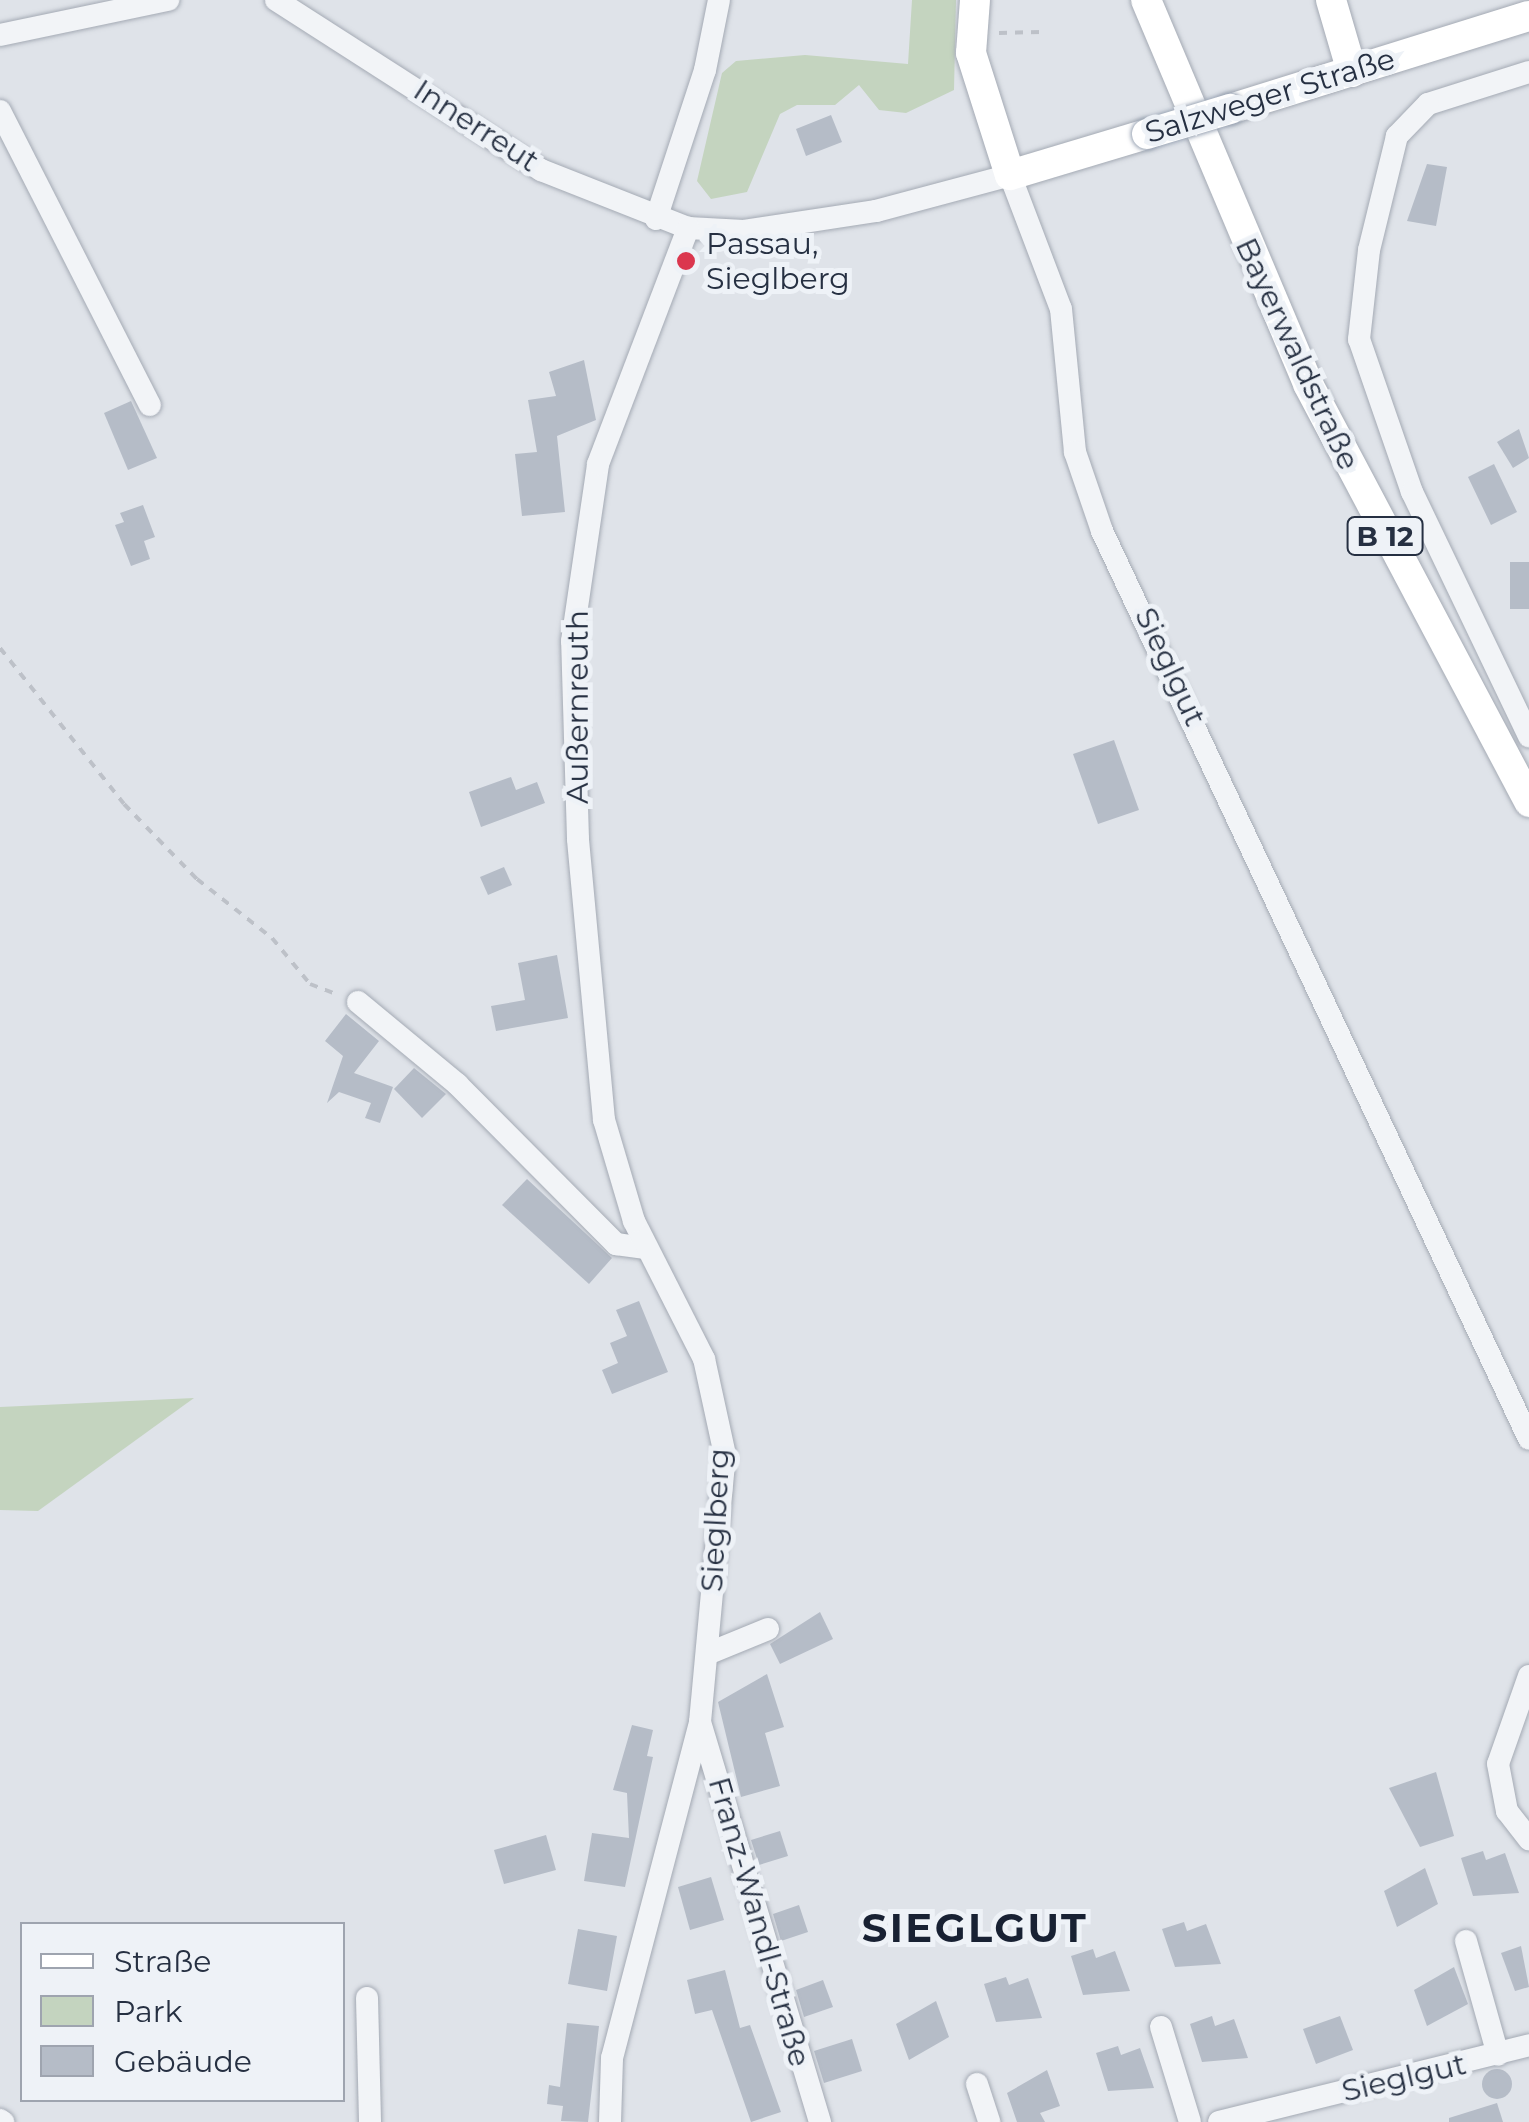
<!DOCTYPE html>
<meta charset="utf-8">
<style>
body{margin:0}
#map{position:relative;width:1529px;height:2122px;overflow:hidden;background:#dfe3e9;font-family:Montserrat,sans-serif}
div>[style]{position:absolute}
.green>*{inset:0;background:#c4d4bf}
.building>*{inset:0;background:#b5bcc7}
.round{border-radius:50%}
.path>*{height:4px;margin-top:-2px;transform-origin:0;background:repeating-linear-gradient(90deg,#bdc1c8 0 8px,transparent 0 16px)}
.roads{filter:drop-shadow(0 0 2px #a4aab4) drop-shadow(0 0 2px #a4aab4)}
.minor>*{height:22px;margin:-11px;padding:0 11px;transform-origin:11px;border-radius:11px;background:#f2f4f7}
.major>*{height:30px;margin:-15px;padding:0 15px;transform-origin:15px;border-radius:15px;background:#fff}
.bridges{filter:drop-shadow(0 0 2px #9da7b6) drop-shadow(0 0 2px #9da7b6)}
.major-bridge>*{height:30px;margin:-15px;padding:0 15px;transform-origin:15px;border-radius:15px;background:#fff}
.dots>*{width:28px;height:28px;translate:-50% -50%;box-sizing:border-box;border:5px solid #eef2f7;border-radius:50%}
span{translate:-50% -50%;white-space:nowrap;text-align:center;line-height:1.15;-webkit-text-stroke:10px #eef2f7;paint-order:stroke}
.shield-label span{padding:2px 8px;background:#eef2f7;border:2px solid;border-radius:8px;-webkit-text-stroke-width:0}
.shield-label{font-size:28px;color:#263042;font-weight:700}
.street-label{font-size:30px;color:#263042}
.poi-label{font-size:30px;color:#263042}
.left{translate:0 -50%;text-align:left}
.district-label{font-size:40px;color:#182133;font-weight:700;letter-spacing:2.5px}
.legend{position:absolute;left:20px;top:1922px;width:325px;height:180px;box-sizing:border-box;background:#eef2f7;border:2px solid #9ea4af;margin:0;padding:12px 18px;list-style:none;font-size:30px;color:#263042}
.legend li{display:flex;align-items:center;gap:20px;height:50px}
.legend b{width:50px;border:2px solid #9ea4af}
</style>
<div id="map">
<div class="green">
<i style="clip-path:polygon(912px 0,956px 0,954px 90px,906px 113px,879px 110px,859px 85px,835px 105px,797px 105px,780px 114px,747px 192px,711px 199px,697px 181px,722px 73px,736px 61px,805px 55px,908px 64px)"></i>
<i style="clip-path:polygon(194px 1398px,38px 1511px,0 1510px,0 1407px)"></i>
</div>
<div class="building">
<i style="clip-path:polygon(831px 115px,842px 142px,806px 156px,796px 129px)"></i>
<i style="clip-path:polygon(1427px 164px,1447px 167px,1436px 226px,1407px 221px)"></i>
<i style="clip-path:polygon(584px 360px,596px 420px,557px 436px,565px 512px,522px 516px,515px 454px,537px 452px,528px 400px,556px 396px,549px 372px)"></i>
<i style="clip-path:polygon(131px 401px,157px 458px,128px 470px,104px 413px)"></i>
<i style="clip-path:polygon(1519px 429px,1529px 458px,1513px 468px,1497px 442px)"></i>
<i style="clip-path:polygon(1494px 464px,1517px 512px,1491px 525px,1468px 477px)"></i>
<i style="clip-path:polygon(143px 505px,155px 537px,144px 541px,150px 559px,131px 566px,115px 525px,124px 522px,120px 513px)"></i>
<i style="clip-path:polygon(1510px 562px,1529px 562px,1529px 609px,1510px 609px)"></i>
<i style="clip-path:polygon(1114px 740px,1139px 810px,1098px 824px,1073px 754px)"></i>
<i style="clip-path:polygon(511px 777px,516px 790px,537px 782px,545px 803px,481px 827px,469px 792px)"></i>
<i style="clip-path:polygon(504px 867px,512px 885px,488px 895px,480px 877px)"></i>
<i style="clip-path:polygon(557px 955px,568px 1018px,496px 1031px,491px 1006px,525px 1000px,518px 963px)"></i>
<i style="clip-path:polygon(346px 1014px,379px 1041px,354px 1073px,393px 1087px,380px 1123px,365px 1118px,371px 1103px,339px 1092px,327px 1103px,343px 1056px,325px 1041px)"></i>
<i style="clip-path:polygon(414px 1068px,446px 1094px,422px 1118px,394px 1089px)"></i>
<i style="clip-path:polygon(527px 1179px,612px 1258px,589px 1284px,502px 1205px)"></i>
<i style="clip-path:polygon(639px 1301px,668px 1372px,612px 1394px,602px 1370px,618px 1363px,610px 1343px,627px 1336px,616px 1310px)"></i>
<i style="clip-path:polygon(820px 1612px,833px 1639px,780px 1664px,770px 1644px)"></i>
<i style="clip-path:polygon(767px 1674px,784px 1727px,765px 1733px,780px 1786px,741px 1797px,718px 1702px)"></i>
<i style="clip-path:polygon(632px 1725px,653px 1730px,647px 1756px,653px 1757px,625px 1887px,584px 1881px,592px 1833px,629px 1838px,627px 1793px,613px 1790px)"></i>
<i style="clip-path:polygon(1436px 1772px,1454px 1836px,1420px 1847px,1389px 1788px)"></i>
<i style="clip-path:polygon(780px 1831px,788px 1856px,759px 1865px,751px 1840px)"></i>
<i style="clip-path:polygon(546px 1835px,556px 1870px,504px 1884px,494px 1850px)"></i>
<i style="clip-path:polygon(1483px 1851px,1486px 1860px,1505px 1853px,1519px 1893px,1473px 1896px,1461px 1858px)"></i>
<i style="clip-path:polygon(1425px 1868px,1438px 1904px,1397px 1927px,1384px 1891px)"></i>
<i style="clip-path:polygon(711px 1877px,724px 1920px,690px 1930px,678px 1887px)"></i>
<i style="clip-path:polygon(799px 1905px,808px 1932px,781px 1941px,773px 1914px)"></i>
<i style="clip-path:polygon(1184px 1922px,1187px 1931px,1206px 1924px,1221px 1964px,1175px 1967px,1162px 1929px)"></i>
<i style="clip-path:polygon(578px 1929px,617px 1936px,607px 1991px,568px 1984px)"></i>
<i style="clip-path:polygon(1521px 1946px,1529px 1987px,1515px 1991px,1501px 1953px)"></i>
<i style="clip-path:polygon(1093px 1949px,1096px 1958px,1115px 1951px,1130px 1991px,1083px 1995px,1071px 1956px)"></i>
<i style="clip-path:polygon(1454px 1967px,1468px 2004px,1427px 2026px,1414px 1990px)"></i>
<i style="clip-path:polygon(725px 1970px,740px 2028px,750px 2025px,781px 2112px,751px 2122px,712px 2010px,695px 2014px,687px 1980px)"></i>
<i style="clip-path:polygon(1006px 1977px,1009px 1985px,1028px 1978px,1042px 2018px,996px 2022px,984px 1984px)"></i>
<i style="clip-path:polygon(823px 1980px,833px 2007px,804px 2017px,796px 1990px)"></i>
<i style="clip-path:polygon(936px 2001px,949px 2037px,909px 2060px,896px 2024px)"></i>
<i style="clip-path:polygon(1212px 2016px,1215px 2026px,1234px 2019px,1248px 2058px,1202px 2062px,1190px 2024px)"></i>
<i style="clip-path:polygon(1340px 2016px,1353px 2050px,1316px 2064px,1303px 2029px)"></i>
<i style="clip-path:polygon(567px 2023px,599px 2026px,588px 2122px,561px 2121px,563px 2106px,547px 2104px,549px 2085px,560px 2087px)"></i>
<i style="clip-path:polygon(852px 2039px,862px 2071px,824px 2083px,814px 2051px)"></i>
<i style="clip-path:polygon(1118px 2046px,1121px 2055px,1140px 2048px,1154px 2088px,1108px 2091px,1096px 2053px)"></i>
<i class="round" style="left:1482px;top:2069px;width:30px;height:30px"></i>
<i style="clip-path:polygon(1047px 2070px,1060px 2106px,1040px 2113px,1045px 2122px,1017px 2122px,1007px 2093px)"></i>
<i style="clip-path:polygon(1497px 2103px,1503px 2122px,1449px 2122px,1449px 2118px)"></i>
</div>
<div class="path">
<i style="left:999px;top:33px;width:43px;rotate:-1.3deg"></i>
<i style="left:0;top:648px;width:199px;rotate:51.5deg"></i>
<i style="left:124px;top:804px;width:105px;rotate:45.8deg"></i>
<i style="left:197px;top:879px;width:95px;rotate:38.2deg"></i>
<i style="left:272px;top:938px;width:60px;rotate:50.4deg"></i>
<i style="left:310px;top:984px;width:31px;rotate:21deg"></i>
</div>
<div class="roads">
<div class="minor">
<i style="left:276px;top:0;width:315px;rotate:32.7deg"></i>
<i style="left:541px;top:170px;width:158px;rotate:21.5deg"></i>
<i style="left:688px;top:228px;width:56px;rotate:3.1deg"></i>
<i style="left:744px;top:231px;width:134px;rotate:-8.6deg"></i>
<i style="left:876px;top:211px;width:139px;rotate:-15deg"></i>
<i style="left:1010px;top:175px;width:143px;rotate:69.2deg"></i>
<i style="left:1061px;top:309px;width:144px;rotate:84.4deg"></i>
<i style="left:1075px;top:452px;width:83px;rotate:71.1deg"></i>
<i style="left:1102px;top:531px;width:1003px;rotate:64.81deg"></i>
<i style="left:0;top:35px;width:172px;rotate:-11.8deg"></i>
<i style="left:1529px;top:72px;width:106px;rotate:162.4deg"></i>
<i style="left:1428px;top:104px;width:45px;rotate:134.1deg"></i>
<i style="left:1397px;top:136px;width:117px;rotate:103.8deg"></i>
<i style="left:1369px;top:250px;width:90px;rotate:96.4deg"></i>
<i style="left:1359px;top:339px;width:162px;rotate:70.9deg"></i>
<i style="left:1412px;top:492px;width:271px;rotate:64.4deg"></i>
<i style="left:0;top:111px;width:330px;rotate:63deg"></i>
<i style="left:656px;top:219px;width:157px;rotate:-71.8deg"></i>
<i style="left:705px;top:70px;width:71px;rotate:-78.7deg"></i>
<i style="left:358px;top:1002px;width:129px;rotate:39.6deg"></i>
<i style="left:457px;top:1084px;width:226px;rotate:45.2deg"></i>
<i style="left:616px;top:1244px;width:30px;rotate:8deg"></i>
<i style="left:707px;top:1654px;width:66px;rotate:-22.3deg"></i>
<i style="left:1529px;top:1676px;width:93px;rotate:109.4deg"></i>
<i style="left:1498px;top:1764px;width:48px;rotate:79.2deg"></i>
<i style="left:1507px;top:1811px;width:36px;rotate:52deg"></i>
<i style="left:700px;top:1722px;width:418px;rotate:73.3deg"></i>
<i style="left:1466px;top:1941px;width:118px;rotate:74.3deg"></i>
<i style="left:367px;top:1998px;width:124px;rotate:88.6deg"></i>
<i style="left:1161px;top:2027px;width:99px;rotate:73deg"></i>
<i style="left:977px;top:2084px;width:40px;rotate:72deg"></i>
<i style="left:0;top:2120px;width:4px;rotate:34deg"></i>
<i style="left:610px;top:2122px;width:64px;rotate:-88.2deg"></i>
<i style="left:612px;top:2058px;width:347px;rotate:-75.3deg"></i>
<i style="left:700px;top:1722px;width:268px;rotate:-84.7deg"></i>
<i style="left:725px;top:1455px;width:98px;rotate:-102.3deg"></i>
<i style="left:704px;top:1359px;width:155px;rotate:-116.9deg"></i>
<i style="left:634px;top:1221px;width:105px;rotate:-106.5deg"></i>
<i style="left:604px;top:1120px;width:282px;rotate:-95.3deg"></i>
<i style="left:578px;top:839px;width:198px;rotate:-91.7deg"></i>
<i style="left:572px;top:641px;width:179px;rotate:-81.6deg"></i>
<i style="left:598px;top:464px;width:253px;rotate:-69.1deg"></i>
<i style="left:1219px;top:2122px;width:319px;rotate:-13.9deg"></i>
</div>
<div class="major">
<i style="left:975px;top:0;width:53px;rotate:94.3deg"></i>
<i style="left:971px;top:53px;width:128px;rotate:72.3deg"></i>
<i style="left:1010px;top:175px;width:143px;rotate:-16.7deg"></i>
<i style="left:1146px;top:0;width:417px;rotate:67.1deg"></i>
<i style="left:1308px;top:384px;width:473px;rotate:62.1deg"></i>
<i style="left:1331px;top:0;width:75px;rotate:73.7deg"></i>
<i style="left:1230px;top:109px;width:313px;rotate:-17.3deg"></i>
</div>
</div>
<div class="bridges">
<div class="major-bridge">
<i style="left:1147px;top:134px;width:87px;rotate:-16.8deg"></i>
</div>
</div>
<div class="dots">
<i style="left:686px;top:261px;background:#db374e"></i>
</div>
<div class="shield-label">
<span style="left:1385px;top:536px">B 12</span>
</div>
<div class="street-label">
<span style="left:1270px;top:96px;rotate:-17deg">Salzweger Straße</span>
<span style="left:476px;top:126px;rotate:33deg">Innerreut</span>
<span style="left:1297px;top:354px;rotate:65deg">Bayerwaldstraße</span>
<span style="left:1170px;top:667px;rotate:65deg">Sieglgut</span>
<span style="left:578px;top:707px;rotate:-90deg">Außernreuth</span>
<span style="left:716px;top:1520px;rotate:-87deg">Sieglberg</span>
<span style="left:759px;top:1922px;rotate:74deg">Franz-Wandl-Straße</span>
<span style="left:1404px;top:2078px;rotate:-13deg">Sieglgut</span>
</div>
<div class="poi-label">
<span class="left" style="left:706px;top:261px">Passau,<br>Sieglberg</span>
</div>
<div class="district-label">
<span style="left:975px;top:1928px">SIEGLGUT</span>
</div>
<ul class="legend">
<li><b style="height:12px;background:#fff"></b>Straße</li>
<li><b style="height:28px;background:#c4d4bf"></b>Park</li>
<li><b style="height:28px;background:#b5bcc7"></b>Gebäude</li>
</ul>
</div>
